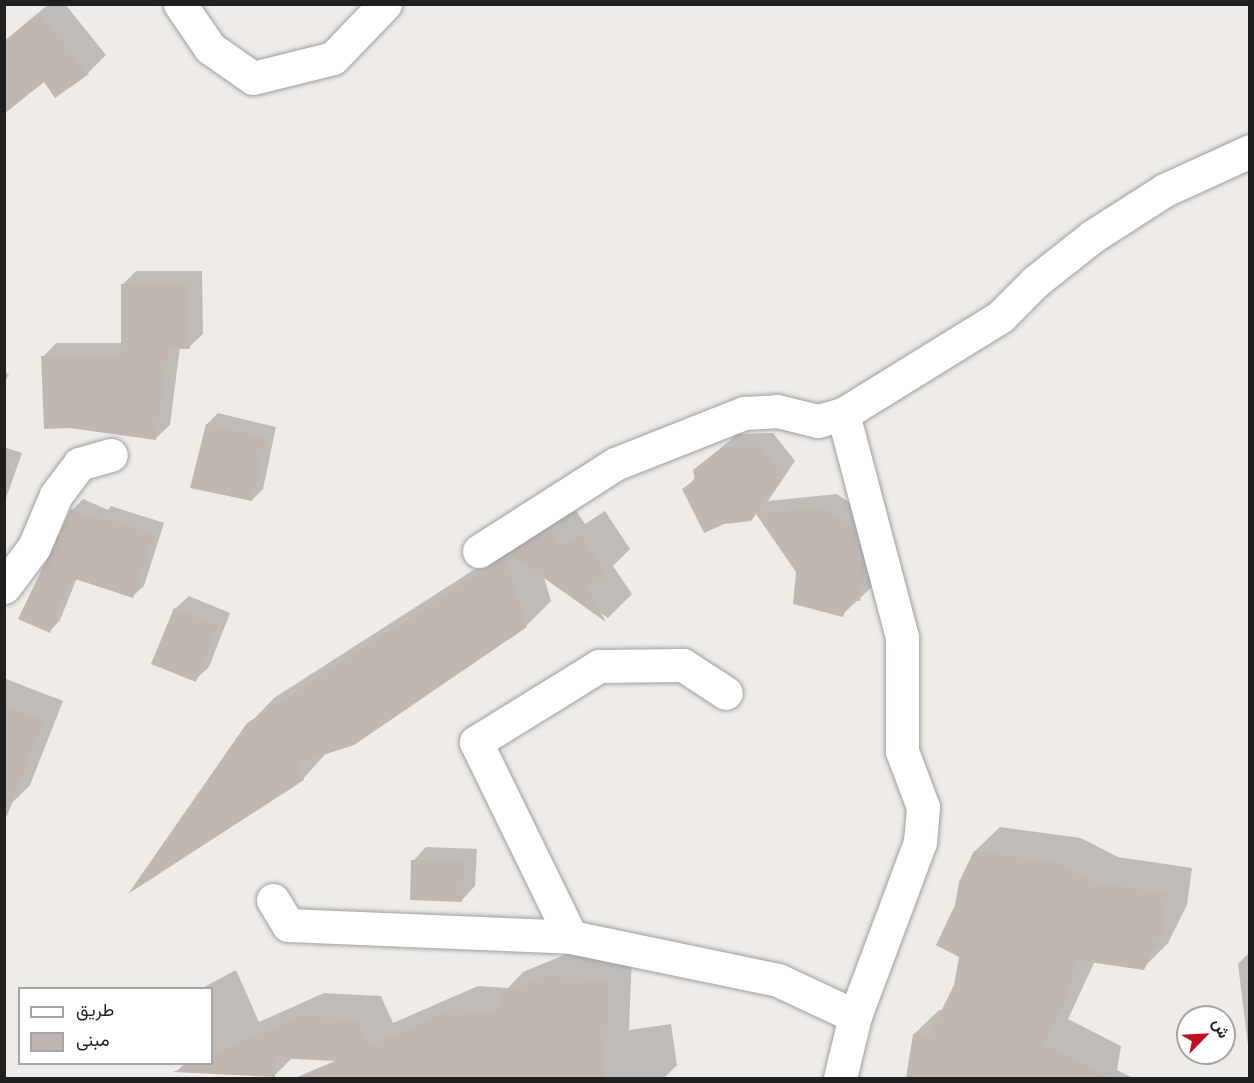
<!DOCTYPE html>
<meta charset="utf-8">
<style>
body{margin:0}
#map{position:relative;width:1254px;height:1083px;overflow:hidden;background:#efece7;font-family:Arial,Vazirmatn,sans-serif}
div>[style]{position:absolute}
.shadow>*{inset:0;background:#0003}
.building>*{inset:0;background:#c0b7b3}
.roads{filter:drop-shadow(0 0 2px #a0a0a0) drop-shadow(0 0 2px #a0a0a0)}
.minor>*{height:33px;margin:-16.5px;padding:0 16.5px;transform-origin:16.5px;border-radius:16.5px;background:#fff}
span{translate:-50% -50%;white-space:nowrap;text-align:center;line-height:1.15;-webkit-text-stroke:6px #fff;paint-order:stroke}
.frame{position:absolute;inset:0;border:6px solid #1f1f1f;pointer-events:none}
.legend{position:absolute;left:18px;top:987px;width:195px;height:78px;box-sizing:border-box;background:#fff;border:2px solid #a5a5a5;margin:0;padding:8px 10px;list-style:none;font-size:18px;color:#1f1f1f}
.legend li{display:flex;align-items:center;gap:12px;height:30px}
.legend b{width:30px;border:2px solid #a5a5a5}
.north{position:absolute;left:1176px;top:1005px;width:60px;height:60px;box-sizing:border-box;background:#fff;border:2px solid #a5a5a5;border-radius:50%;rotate:66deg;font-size:16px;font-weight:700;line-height:24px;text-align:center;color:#1f1f1f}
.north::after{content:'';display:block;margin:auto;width:21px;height:27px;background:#c00f21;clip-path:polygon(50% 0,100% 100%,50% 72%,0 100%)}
</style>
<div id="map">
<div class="shadow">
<i style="clip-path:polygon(49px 4px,65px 4px,106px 55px,88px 73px,44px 79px,4px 113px,4px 41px)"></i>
<i style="clip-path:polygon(136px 271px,202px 271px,203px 334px,189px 347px,180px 347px,170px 425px,156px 438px,70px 426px,43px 357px,56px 343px,123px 343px,122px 285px)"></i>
<i style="clip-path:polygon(4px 372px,9px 374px,4px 384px)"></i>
<i style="clip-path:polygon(218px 413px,276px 427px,263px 489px,252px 500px,192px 487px,207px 424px)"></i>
<i style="clip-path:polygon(773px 433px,795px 461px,768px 501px,837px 494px,867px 515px,873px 586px,842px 615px,798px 571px,757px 513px,751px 519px,683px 490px,696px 477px,695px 471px,737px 434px)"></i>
<i style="clip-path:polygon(4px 447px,22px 453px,4px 504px)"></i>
<i style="clip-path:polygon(83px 499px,108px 510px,111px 506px,164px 523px,144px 586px,133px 596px,77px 578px,60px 620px,50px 631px,72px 510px)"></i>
<i style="clip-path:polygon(573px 506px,585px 524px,605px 511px,630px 549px,613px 566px,632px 594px,608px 618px,543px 574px,551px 601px,526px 626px,327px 752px,303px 779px,249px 724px,274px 698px)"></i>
<i style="clip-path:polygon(189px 596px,230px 613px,209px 667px,195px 680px,175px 609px)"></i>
<i style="clip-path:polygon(6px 679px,63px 701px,30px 785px,11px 804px,4px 802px)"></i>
<i style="clip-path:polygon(1000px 827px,1081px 838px,1118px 857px,1192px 868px,1187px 905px,1168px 943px,1143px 968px,1095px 961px,1068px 1019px,1121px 1046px,1117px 1070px,1133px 1078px,908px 1078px,914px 1034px,939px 1010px,944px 1010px,956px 986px,961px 956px,957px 906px,975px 851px)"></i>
<i style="clip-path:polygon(426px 847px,477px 849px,475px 886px,462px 900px,413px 861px)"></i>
<i style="clip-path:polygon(1250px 952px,1250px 1062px,1238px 964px)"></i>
<i style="clip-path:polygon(569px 953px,632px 956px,629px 1030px,671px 1024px,677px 1065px,664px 1078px,351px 1078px,343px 1060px,293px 1057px,274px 1076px,177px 1071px,184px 1064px,212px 1064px,212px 988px,202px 988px,236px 970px,259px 1022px,324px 993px,381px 996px,393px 1023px,478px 986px,508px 988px,523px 972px)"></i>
</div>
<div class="building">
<i style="clip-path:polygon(39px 14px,89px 74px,55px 98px,44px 82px,4px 114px,4px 43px)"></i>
<i style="clip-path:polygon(121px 284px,189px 284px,190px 349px,169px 349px,156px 440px,69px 428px,44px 429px,41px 356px,90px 354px,121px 358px)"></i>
<i style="clip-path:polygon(206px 424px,266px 438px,252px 501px,190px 488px)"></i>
<i style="clip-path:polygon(759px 446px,783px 476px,756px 514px,823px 507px,854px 529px,859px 549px,857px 560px,863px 562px,865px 571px,860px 601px,850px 601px,843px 617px,793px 604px,796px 572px,756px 514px,751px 521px,724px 524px,704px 533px,682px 489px,695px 480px,693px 470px,722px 447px)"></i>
<i style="clip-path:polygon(71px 509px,98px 520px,99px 516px,154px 534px,133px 598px,72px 578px,50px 633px,18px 619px)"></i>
<i style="clip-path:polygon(548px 529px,560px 547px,580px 534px,607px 575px,587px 588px,606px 622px,510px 554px)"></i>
<i style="clip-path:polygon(506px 556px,527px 627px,354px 745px,299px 763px,304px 780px,128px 894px,247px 723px)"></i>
<i style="clip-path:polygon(174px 608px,218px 626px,196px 682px,151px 664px)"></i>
<i style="clip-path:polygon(4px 705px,44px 721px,7px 816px,4px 815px)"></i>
<i style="clip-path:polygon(974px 851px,1056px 862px,1093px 882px,1168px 893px,1163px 931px,1144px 970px,1075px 960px,1070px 990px,1044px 1044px,1111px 1078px,906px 1078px,913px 1034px,929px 1036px,954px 985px,959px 957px,936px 945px,955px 905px,959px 882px)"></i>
<i style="clip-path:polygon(411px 860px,464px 862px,462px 902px,410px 900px)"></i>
<i style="clip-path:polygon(544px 976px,609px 979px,605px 1078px,295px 1078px,335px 1061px,276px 1058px,275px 1077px,173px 1072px,193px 1064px,212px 1064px,212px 1055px,299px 1016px,357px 1019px,369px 1046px,453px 1009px,497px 1012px,498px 996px)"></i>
</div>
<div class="roads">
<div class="minor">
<i style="left:180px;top:4px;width:53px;rotate:55.7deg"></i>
<i style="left:210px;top:48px;width:52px;rotate:34.9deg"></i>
<i style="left:253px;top:78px;width:82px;rotate:-14deg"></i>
<i style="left:333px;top:58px;width:75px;rotate:-46.1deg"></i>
<i style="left:479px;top:551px;width:161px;rotate:-32.6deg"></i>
<i style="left:615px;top:464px;width:139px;rotate:-21.6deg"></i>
<i style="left:744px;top:413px;width:33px;rotate:-3deg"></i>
<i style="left:777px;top:411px;width:42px;rotate:13.7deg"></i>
<i style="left:818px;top:421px;width:26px;rotate:-16deg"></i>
<i style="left:4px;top:587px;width:50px;rotate:-53.1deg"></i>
<i style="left:34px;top:547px;width:56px;rotate:-67.1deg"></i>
<i style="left:56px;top:495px;width:39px;rotate:-53deg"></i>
<i style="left:79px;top:464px;width:33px;rotate:-16deg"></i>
<i style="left:273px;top:900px;width:29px;rotate:59deg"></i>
<i style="left:288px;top:925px;width:283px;rotate:2.4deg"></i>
<i style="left:571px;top:937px;width:211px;rotate:11.7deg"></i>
<i style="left:778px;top:980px;width:85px;rotate:25.1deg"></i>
<i style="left:855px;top:1016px;width:64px;rotate:103.6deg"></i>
<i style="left:571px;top:937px;width:217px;rotate:-116deg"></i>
<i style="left:476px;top:742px;width:145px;rotate:-31.7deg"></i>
<i style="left:599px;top:666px;width:84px;rotate:-0.7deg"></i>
<i style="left:683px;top:665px;width:51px;rotate:33.1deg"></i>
<i style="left:855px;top:1016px;width:186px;rotate:-69.5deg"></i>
<i style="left:920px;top:842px;width:35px;rotate:-85deg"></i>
<i style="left:923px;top:807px;width:60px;rotate:-110.6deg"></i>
<i style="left:902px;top:751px;width:114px;rotate:-90deg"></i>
<i style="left:902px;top:637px;width:231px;rotate:-104.8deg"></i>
<i style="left:843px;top:414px;width:185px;rotate:-31.7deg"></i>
<i style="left:1000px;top:317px;width:51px;rotate:-45deg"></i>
<i style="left:1036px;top:281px;width:73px;rotate:-38.3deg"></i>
<i style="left:1093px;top:236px;width:85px;rotate:-32.6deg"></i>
<i style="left:1165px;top:190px;width:94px;rotate:-24.6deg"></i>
</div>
</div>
<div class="frame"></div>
<ul class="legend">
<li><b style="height:8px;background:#fff"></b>طريق</li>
<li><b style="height:16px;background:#c0b7b3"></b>مبنى</li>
</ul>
<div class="north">ش</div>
</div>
